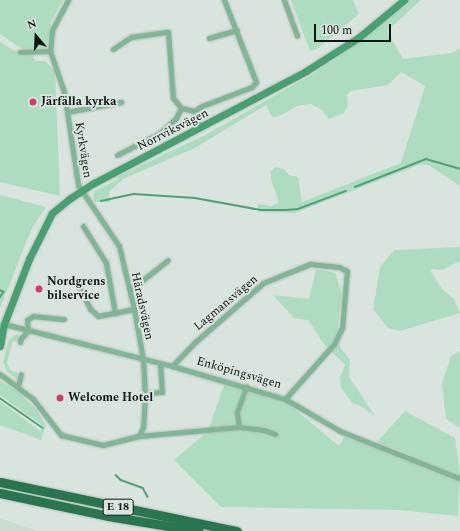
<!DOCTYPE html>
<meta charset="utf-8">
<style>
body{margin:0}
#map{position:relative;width:460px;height:531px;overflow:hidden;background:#dae4de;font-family:Spectral,serif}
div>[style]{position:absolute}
.built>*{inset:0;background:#cadbd0}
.green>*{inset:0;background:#aedcc1}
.stream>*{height:1.5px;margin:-0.75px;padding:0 0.75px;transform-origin:0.75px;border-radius:0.75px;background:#52a076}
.roads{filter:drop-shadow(0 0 1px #b6bfb9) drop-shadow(0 0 1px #b6bfb9)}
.street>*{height:5px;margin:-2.5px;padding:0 2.5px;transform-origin:2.5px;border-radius:2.5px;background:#80b596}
.secondary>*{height:7px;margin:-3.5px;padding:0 3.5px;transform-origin:3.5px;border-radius:3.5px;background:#479f72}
.highway>*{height:9px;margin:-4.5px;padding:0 4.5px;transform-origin:4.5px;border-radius:4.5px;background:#297550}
.dots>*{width:11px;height:11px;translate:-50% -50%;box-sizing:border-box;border:2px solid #dae4de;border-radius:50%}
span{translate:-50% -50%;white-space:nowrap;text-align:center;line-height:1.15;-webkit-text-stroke:4px #dae4de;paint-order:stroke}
.shield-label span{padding:1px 3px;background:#dae4de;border:1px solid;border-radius:3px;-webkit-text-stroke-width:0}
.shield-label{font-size:11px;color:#101412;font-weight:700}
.poi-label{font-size:12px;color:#101412;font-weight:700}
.left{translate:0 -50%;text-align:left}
.street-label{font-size:12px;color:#101412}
.north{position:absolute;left:16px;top:16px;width:40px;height:40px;-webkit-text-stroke:3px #dae4de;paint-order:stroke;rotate:341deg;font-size:11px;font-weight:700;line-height:16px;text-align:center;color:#101412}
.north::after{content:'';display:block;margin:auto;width:14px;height:18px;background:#101412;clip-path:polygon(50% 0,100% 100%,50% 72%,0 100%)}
.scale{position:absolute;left:314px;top:24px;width:77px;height:18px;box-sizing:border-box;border:2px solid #101412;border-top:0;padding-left:5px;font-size:12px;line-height:14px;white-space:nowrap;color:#101412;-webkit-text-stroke:3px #dae4de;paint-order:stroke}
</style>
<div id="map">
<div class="built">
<i style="clip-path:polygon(0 518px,14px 523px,38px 531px,0 531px)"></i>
</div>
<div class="green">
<i style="clip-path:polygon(0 0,63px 0,51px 22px,47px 48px,24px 50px,0 34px)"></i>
<i style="clip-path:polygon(291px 0,353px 0,359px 14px,317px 49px,310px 51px)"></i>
<i style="clip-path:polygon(410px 0,421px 0,387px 31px,403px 59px,452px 53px,460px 48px,460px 186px,430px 166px,421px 164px,295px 213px,258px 212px,258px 204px,271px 206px,279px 203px,271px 179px,271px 171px,276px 167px,284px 169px,289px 175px,298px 177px,302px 202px,401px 163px,425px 86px,401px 72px,388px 85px,351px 91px,347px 95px,348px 106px,344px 113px,329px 119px,322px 110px,311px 104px,297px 106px,278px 117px,272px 117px,266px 105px,195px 148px,123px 179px,109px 192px,110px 202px,94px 202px,93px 195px,95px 191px,118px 179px,117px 177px,205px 135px,313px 74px,350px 48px)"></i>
<i style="clip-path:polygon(0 42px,13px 50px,33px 55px,35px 61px,45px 61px,55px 71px,60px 196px,0 182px)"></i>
<i style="clip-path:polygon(0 195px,46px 207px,32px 228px,0 308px)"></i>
<i style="clip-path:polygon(460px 247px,460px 261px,442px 270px,432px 269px,431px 272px,442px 289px,454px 299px,460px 313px,400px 331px,388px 328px,373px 309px,380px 267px,394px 250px)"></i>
<i style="clip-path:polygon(316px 269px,335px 273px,342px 294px,338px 325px,340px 347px,350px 360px,349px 377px,375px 416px,359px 405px,352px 403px,341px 388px,340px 377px,345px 365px,324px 344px,308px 320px,294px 318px,273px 295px,309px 299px)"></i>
<i style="clip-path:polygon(18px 334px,19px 338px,18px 342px,13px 341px,7px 363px,10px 370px,18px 373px,17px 379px,7px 372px,3px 362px,9px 339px)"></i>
<i style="clip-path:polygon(460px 351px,460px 428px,446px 419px,442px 384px,451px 356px)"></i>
<i style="clip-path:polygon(0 381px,16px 390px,36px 409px,46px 425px,41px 440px,0 425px,0 401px,40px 431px,43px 426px,0 395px)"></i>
<i style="clip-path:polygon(224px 385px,286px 402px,339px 446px,345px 436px,411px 460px,411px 455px,377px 442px,405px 411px,455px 438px,460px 475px,458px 516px,399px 510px,221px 507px,174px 460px,208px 431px)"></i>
</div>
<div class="stream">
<i style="left:355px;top:187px;width:76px;rotate:-21.5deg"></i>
<i style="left:426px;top:159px;width:35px;rotate:16deg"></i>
<i style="left:101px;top:201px;width:34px;rotate:-12deg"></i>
<i style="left:134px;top:194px;width:15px;rotate:4deg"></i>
<i style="left:149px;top:195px;width:46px;rotate:3.7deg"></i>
<i style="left:195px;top:198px;width:67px;rotate:10.3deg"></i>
<i style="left:261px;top:210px;width:25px"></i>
<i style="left:286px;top:210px;width:12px;rotate:-5deg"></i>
<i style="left:298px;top:209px;width:51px;rotate:-20.6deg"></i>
<i style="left:0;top:290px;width:4px;rotate:27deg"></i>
<i style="left:4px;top:292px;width:7px;rotate:124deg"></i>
<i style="left:0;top:398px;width:52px;rotate:34.9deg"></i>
<i style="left:116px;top:475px;width:7px;rotate:45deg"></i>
<i style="left:121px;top:480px;width:23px;rotate:20deg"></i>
<i style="left:143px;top:488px;width:10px;rotate:61deg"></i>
</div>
<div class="roads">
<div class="street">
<i style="left:68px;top:0;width:34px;rotate:118deg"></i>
<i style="left:52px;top:30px;width:21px;rotate:95deg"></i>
<i style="left:50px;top:51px;width:43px;rotate:71.1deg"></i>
<i style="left:64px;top:92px;width:94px;rotate:81.4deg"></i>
<i style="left:78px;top:185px;width:73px;rotate:56.1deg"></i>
<i style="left:119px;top:246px;width:65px;rotate:76.6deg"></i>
<i style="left:134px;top:309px;width:51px;rotate:79.8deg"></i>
<i style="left:143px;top:359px;width:34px;rotate:87deg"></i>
<i style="left:145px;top:393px;width:34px;rotate:93deg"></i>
<i style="left:143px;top:427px;width:10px;rotate:114deg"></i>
<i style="left:284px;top:0;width:38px;rotate:70deg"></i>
<i style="left:209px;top:38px;width:29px;rotate:-16deg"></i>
<i style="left:113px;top:49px;width:22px;rotate:-34deg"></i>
<i style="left:131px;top:37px;width:37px;rotate:-8deg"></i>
<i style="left:168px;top:32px;width:66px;rotate:85.7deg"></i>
<i style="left:173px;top:98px;width:13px;rotate:51deg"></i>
<i style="left:181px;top:108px;width:13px;rotate:13deg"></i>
<i style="left:20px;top:52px;width:30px;rotate:-2deg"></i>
<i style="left:67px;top:112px;width:55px;rotate:-10.5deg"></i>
<i style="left:200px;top:128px;width:18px;rotate:-109deg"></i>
<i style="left:194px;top:111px;width:9px;rotate:-32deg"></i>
<i style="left:202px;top:106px;width:53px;rotate:-20.8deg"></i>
<i style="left:252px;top:87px;width:6px;rotate:-51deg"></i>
<i style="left:256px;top:82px;width:88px;rotate:-111.3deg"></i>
<i style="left:117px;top:155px;width:48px;rotate:-27.1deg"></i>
<i style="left:160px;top:133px;width:22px;rotate:-43deg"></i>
<i style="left:176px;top:118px;width:11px;rotate:-63deg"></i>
<i style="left:83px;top:226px;width:44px;rotate:58.1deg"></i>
<i style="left:106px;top:263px;width:51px;rotate:79.8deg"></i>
<i style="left:80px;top:289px;width:22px;rotate:63deg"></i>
<i style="left:90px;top:309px;width:11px;rotate:41deg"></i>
<i style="left:98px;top:316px;width:37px;rotate:-11deg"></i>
<i style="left:130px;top:290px;width:48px;rotate:-38.3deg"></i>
<i style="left:4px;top:324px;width:173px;rotate:14deg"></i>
<i style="left:172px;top:366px;width:118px;rotate:16.3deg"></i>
<i style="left:285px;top:399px;width:64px;rotate:30.2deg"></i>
<i style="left:340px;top:431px;width:128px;rotate:21.6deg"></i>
<i style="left:28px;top:331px;width:11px;rotate:-95deg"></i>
<i style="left:27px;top:320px;width:7px;rotate:-34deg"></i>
<i style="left:33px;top:316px;width:31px;rotate:6deg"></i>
<i style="left:20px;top:342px;width:4px;rotate:-76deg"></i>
<i style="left:21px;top:338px;width:10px;rotate:-45deg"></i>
<i style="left:172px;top:366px;width:32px;rotate:-46deg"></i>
<i style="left:194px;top:343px;width:91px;rotate:-41deg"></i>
<i style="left:263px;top:283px;width:51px;rotate:-22deg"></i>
<i style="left:310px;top:264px;width:29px;rotate:6deg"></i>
<i style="left:339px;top:267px;width:9px;rotate:27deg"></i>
<i style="left:347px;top:271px;width:57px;rotate:95deg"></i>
<i style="left:342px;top:328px;width:18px;rotate:117deg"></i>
<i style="left:334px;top:344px;width:74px;rotate:131.7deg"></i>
<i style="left:0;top:374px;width:41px;rotate:37.1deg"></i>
<i style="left:33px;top:399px;width:46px;rotate:52.1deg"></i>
<i style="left:61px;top:435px;width:43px;rotate:13.4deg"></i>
<i style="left:103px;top:445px;width:37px;rotate:-14deg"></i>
<i style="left:139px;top:436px;width:100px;rotate:-5.1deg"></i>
<i style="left:239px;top:427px;width:15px;rotate:-98deg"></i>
<i style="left:237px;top:412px;width:27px;rotate:-70deg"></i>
<i style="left:18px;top:386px;width:12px;rotate:-76deg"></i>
<i style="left:145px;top:393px;width:17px;rotate:-3deg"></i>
<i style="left:162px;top:392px;width:29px;rotate:-94deg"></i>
<i style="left:239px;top:427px;width:25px;rotate:7deg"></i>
<i style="left:264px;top:430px;width:12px;rotate:20deg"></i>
</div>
<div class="secondary">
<i style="left:0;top:346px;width:22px;rotate:-80deg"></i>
<i style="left:4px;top:324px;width:70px;rotate:-69deg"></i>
<i style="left:29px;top:259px;width:51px;rotate:-63.4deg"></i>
<i style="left:52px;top:213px;width:22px;rotate:-39deg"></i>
<i style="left:69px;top:199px;width:30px;rotate:-33deg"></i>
<i style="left:94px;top:183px;width:240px;rotate:-27.8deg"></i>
<i style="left:306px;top:71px;width:62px;rotate:-32.4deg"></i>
<i style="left:358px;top:38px;width:60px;rotate:-39.6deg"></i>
</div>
<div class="highway">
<i style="left:0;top:482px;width:242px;rotate:11.7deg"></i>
<i style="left:0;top:493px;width:110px;rotate:12deg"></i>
<i style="left:108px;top:516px;width:92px;rotate:9.4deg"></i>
</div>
</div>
<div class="dots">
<i style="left:33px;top:102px;background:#ce3f66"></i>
<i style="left:39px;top:289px;background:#ce3f66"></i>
<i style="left:60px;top:398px;background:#ce3f66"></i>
</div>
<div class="shield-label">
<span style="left:118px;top:507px">E 18</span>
</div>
<div class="poi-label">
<span class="left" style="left:41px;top:102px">Järfälla kyrka</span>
<span class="left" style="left:47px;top:289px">Nordgrens<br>bilservice</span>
<span class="left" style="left:68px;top:398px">Welcome Hotel</span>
</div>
<div class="street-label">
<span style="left:173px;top:130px;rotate:-27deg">Norrviksvägen</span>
<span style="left:83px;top:150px;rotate:81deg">Kyrkvägen</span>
<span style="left:226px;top:303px;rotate:-40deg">Lagmansvägen</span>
<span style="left:142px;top:306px;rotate:78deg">Häradsvägen</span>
<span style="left:239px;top:373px;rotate:16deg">Enköpingsvägen</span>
</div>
<div class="north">N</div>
<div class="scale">100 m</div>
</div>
